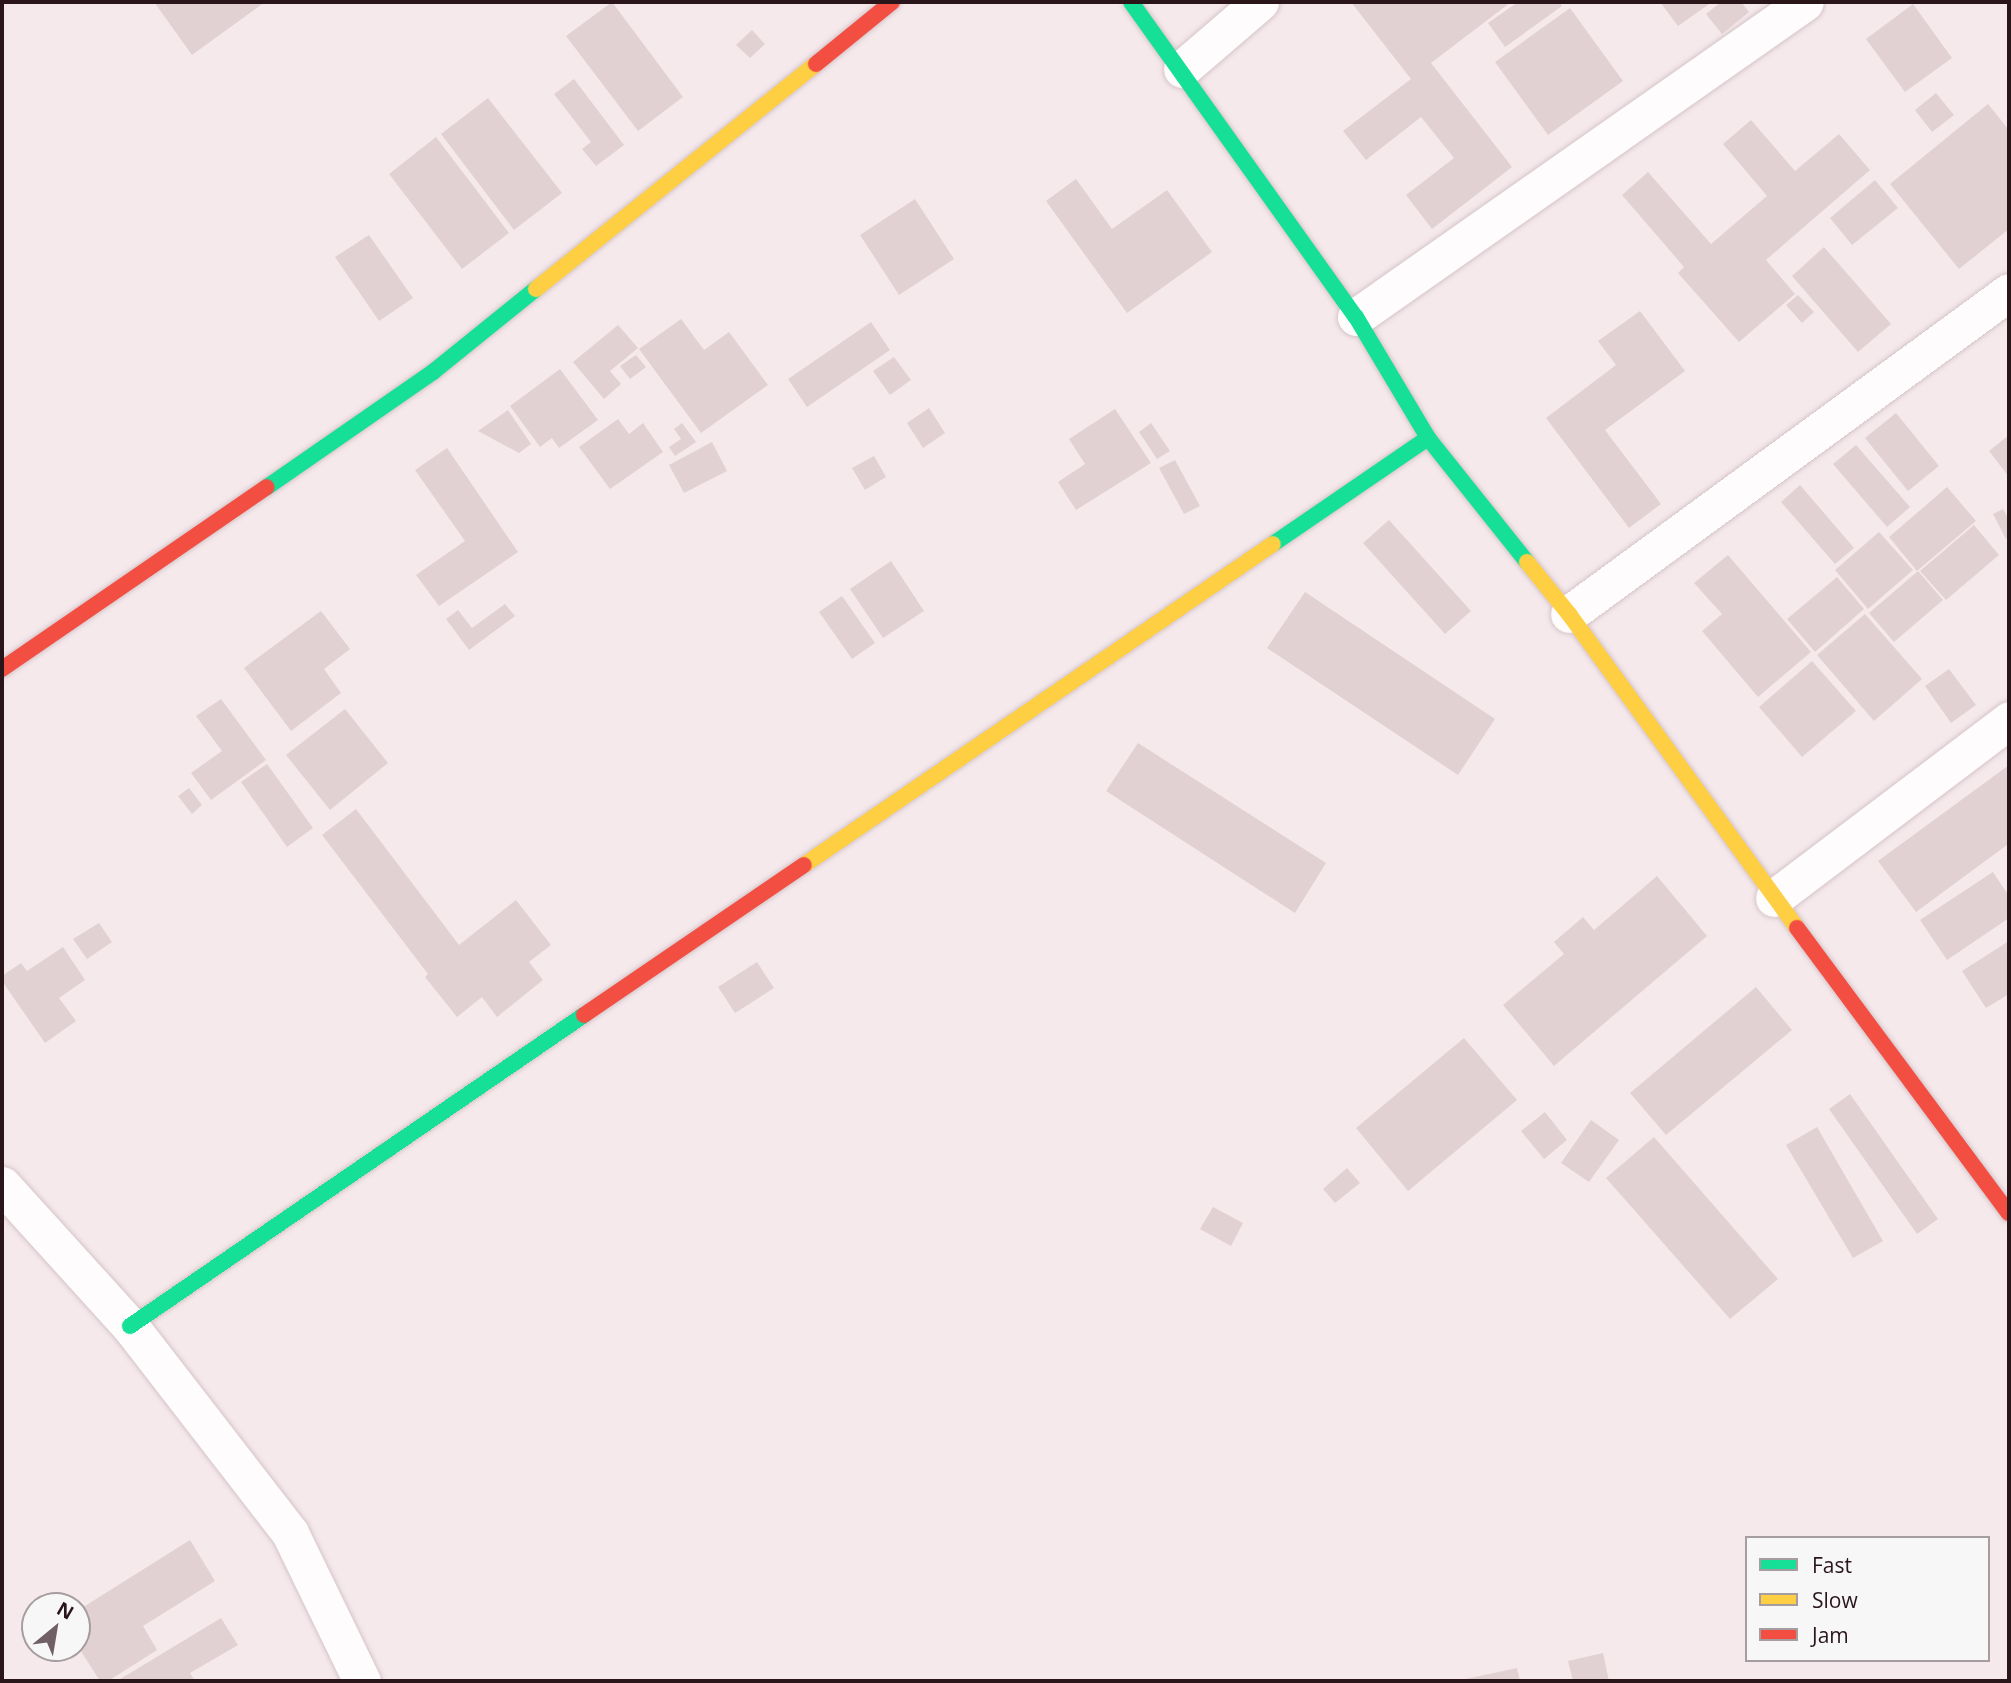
<!DOCTYPE html>
<style>
body{margin:0}
#map{position:relative;width:2011px;height:1683px;overflow:hidden;background:#f5e9ec;font-family:"Open Sans",sans-serif}
div>[style]{position:absolute}
.building>*{inset:0;background:#e2d1d2}
.roads{filter:drop-shadow(0 0 2px #d5c4c8) drop-shadow(0 0 2px #d5c4c8)}
.street>*{height:37px;margin:-18.5px;padding:0 18.5px;transform-origin:18.5px;border-radius:18.5px;background:#fefcfc}
.fast>*{height:16px;margin:-8px;padding:0 8px;transform-origin:8px;border-radius:8px;background:#16e098}
.slow>*{height:16px;margin:-8px;padding:0 8px;transform-origin:8px;border-radius:8px;background:#ffcf43}
.jam>*{height:16px;margin:-8px;padding:0 8px;transform-origin:8px;border-radius:8px;background:#f24e42}
span{translate:-50% -50%;white-space:nowrap;text-align:center;line-height:1.15;-webkit-text-stroke:7px #f7f7f7;paint-order:stroke}
.frame{position:absolute;inset:0;border:4px solid #29151a;pointer-events:none}
.legend{position:absolute;left:1745px;top:1536px;width:245px;height:126px;box-sizing:border-box;background:#f7f7f7;border:2px solid #a59d9f;margin:0;padding:9px 12px;list-style:none;font-size:21px;color:#29151a}
.legend li{display:flex;align-items:center;gap:14px;height:35px}
.legend b{width:35px;border:2px solid #a59d9f}
.north{position:absolute;left:21px;top:1592px;width:70px;height:70px;box-sizing:border-box;background:#f7f7f7;border:2px solid #a59d9f;border-radius:50%;rotate:30deg;font-size:19px;font-weight:700;line-height:28px;text-align:center;color:#29151a}
.north::after{content:'';display:block;margin:auto;width:24px;height:32px;background:#705f64;clip-path:polygon(50% 0,100% 100%,50% 72%,0 100%)}
</style>
<div id="map">
<div class="building">
<i style="clip-path:polygon(154px 2px,265px 2px,192px 55px)"></i>
<i style="clip-path:polygon(612px 2px,683px 97px,638px 131px,566px 36px)"></i>
<i style="clip-path:polygon(1351px 2px,1511px 2px,1431px 63px,1512px 167px,1432px 229px,1406px 195px,1454px 158px,1421px 117px,1366px 160px,1343px 131px,1411px 79px)"></i>
<i style="clip-path:polygon(1518px 2px,1559px 2px,1562px 6px,1505px 47px,1488px 23px)"></i>
<i style="clip-path:polygon(1660px 2px,1712px 2px,1678px 26px)"></i>
<i style="clip-path:polygon(1721px 2px,1741px 2px,1749px 12px,1722px 34px,1706px 14px)"></i>
<i style="clip-path:polygon(1913px 4px,1952px 58px,1905px 92px,1866px 39px)"></i>
<i style="clip-path:polygon(1570px 8px,1623px 81px,1548px 135px,1495px 62px)"></i>
<i style="clip-path:polygon(752px 30px,765px 44px,750px 58px,736px 45px)"></i>
<i style="clip-path:polygon(574px 79px,624px 145px,596px 166px,582px 149px,591px 142px,554px 94px)"></i>
<i style="clip-path:polygon(1936px 93px,1954px 115px,1932px 132px,1915px 110px)"></i>
<i style="clip-path:polygon(488px 98px,562px 193px,514px 230px,441px 134px)"></i>
<i style="clip-path:polygon(1988px 104px,2009px 130px,2009px 229px,1959px 269px,1890px 184px)"></i>
<i style="clip-path:polygon(1751px 120px,1795px 171px,1839px 134px,1870px 170px,1766px 260px,1795px 294px,1739px 342px,1678px 273px,1684px 267px,1622px 195px,1648px 172px,1711px 244px,1767px 196px,1723px 144px)"></i>
<i style="clip-path:polygon(436px 137px,509px 233px,462px 269px,389px 174px)"></i>
<i style="clip-path:polygon(1076px 179px,1112px 229px,1167px 190px,1212px 252px,1127px 313px,1046px 201px)"></i>
<i style="clip-path:polygon(1875px 180px,1898px 208px,1852px 245px,1830px 218px)"></i>
<i style="clip-path:polygon(915px 199px,954px 259px,899px 295px,860px 235px)"></i>
<i style="clip-path:polygon(369px 235px,413px 298px,379px 321px,335px 257px)"></i>
<i style="clip-path:polygon(1824px 247px,1891px 324px,1858px 352px,1792px 276px)"></i>
<i style="clip-path:polygon(1798px 295px,1814px 312px,1802px 323px,1786px 305px)"></i>
<i style="clip-path:polygon(1640px 311px,1685px 371px,1605px 430px,1661px 504px,1629px 528px,1546px 418px,1616px 365px,1598px 341px)"></i>
<i style="clip-path:polygon(681px 319px,704px 350px,729px 332px,768px 385px,701px 433px,639px 349px)"></i>
<i style="clip-path:polygon(871px 322px,890px 350px,807px 407px,788px 379px)"></i>
<i style="clip-path:polygon(618px 325px,638px 348px,610px 371px,621px 384px,604px 399px,573px 362px)"></i>
<i style="clip-path:polygon(636px 355px,646px 367px,630px 379px,620px 366px)"></i>
<i style="clip-path:polygon(894px 357px,911px 380px,890px 395px,873px 371px)"></i>
<i style="clip-path:polygon(560px 369px,598px 420px,559px 448px,552px 438px,540px 447px,510px 406px)"></i>
<i style="clip-path:polygon(929px 408px,945px 433px,923px 448px,907px 423px)"></i>
<i style="clip-path:polygon(1115px 409px,1151px 463px,1076px 510px,1058px 482px,1085px 464px,1069px 439px)"></i>
<i style="clip-path:polygon(508px 410px,531px 444px,519px 453px,478px 431px)"></i>
<i style="clip-path:polygon(1896px 413px,1939px 466px,1908px 491px,1865px 438px)"></i>
<i style="clip-path:polygon(618px 419px,629px 434px,643px 423px,663px 452px,610px 489px,579px 447px)"></i>
<i style="clip-path:polygon(682px 423px,696px 442px,675px 456px,669px 447px,681px 439px,674px 429px)"></i>
<i style="clip-path:polygon(1151px 423px,1170px 451px,1157px 459px,1139px 432px)"></i>
<i style="clip-path:polygon(2009px 435px,2009px 477px,1989px 451px)"></i>
<i style="clip-path:polygon(712px 442px,727px 471px,684px 493px,669px 465px)"></i>
<i style="clip-path:polygon(1856px 445px,1910px 507px,1887px 527px,1833px 464px)"></i>
<i style="clip-path:polygon(447px 448px,518px 552px,439px 606px,416px 575px,465px 541px,415px 470px)"></i>
<i style="clip-path:polygon(874px 456px,886px 477px,865px 490px,852px 468px)"></i>
<i style="clip-path:polygon(1175px 460px,1200px 506px,1184px 514px,1159px 468px)"></i>
<i style="clip-path:polygon(1800px 485px,1854px 548px,1835px 564px,1781px 502px)"></i>
<i style="clip-path:polygon(1947px 487px,1976px 521px,1917px 571px,1889px 537px)"></i>
<i style="clip-path:polygon(2003px 509px,2009px 520px,2009px 537px,2006px 539px,1993px 514px)"></i>
<i style="clip-path:polygon(1389px 520px,1471px 611px,1445px 634px,1363px 543px)"></i>
<i style="clip-path:polygon(1974px 525px,1999px 555px,1946px 600px,1920px 571px)"></i>
<i style="clip-path:polygon(1879px 532px,1913px 570px,1868px 609px,1835px 570px)"></i>
<i style="clip-path:polygon(1728px 555px,1811px 652px,1758px 697px,1702px 631px,1722px 614px,1694px 583px)"></i>
<i style="clip-path:polygon(891px 561px,924px 611px,883px 638px,850px 589px)"></i>
<i style="clip-path:polygon(1918px 571px,1943px 600px,1894px 642px,1869px 613px)"></i>
<i style="clip-path:polygon(1837px 577px,1864px 609px,1815px 652px,1787px 619px)"></i>
<i style="clip-path:polygon(1305px 592px,1495px 719px,1458px 775px,1267px 648px)"></i>
<i style="clip-path:polygon(842px 596px,875px 643px,852px 659px,819px 612px)"></i>
<i style="clip-path:polygon(505px 604px,515px 616px,469px 650px,446px 619px,458px 610px,472px 628px)"></i>
<i style="clip-path:polygon(321px 611px,350px 649px,324px 669px,341px 693px,291px 731px,244px 668px)"></i>
<i style="clip-path:polygon(1865px 614px,1922px 679px,1874px 721px,1817px 655px)"></i>
<i style="clip-path:polygon(1812px 661px,1856px 711px,1802px 757px,1759px 707px)"></i>
<i style="clip-path:polygon(1949px 669px,1976px 705px,1951px 723px,1925px 686px)"></i>
<i style="clip-path:polygon(221px 699px,266px 760px,211px 800px,191px 773px,222px 751px,196px 716px)"></i>
<i style="clip-path:polygon(345px 709px,388px 763px,330px 810px,286px 755px)"></i>
<i style="clip-path:polygon(1138px 743px,1326px 863px,1295px 913px,1106px 791px)"></i>
<i style="clip-path:polygon(267px 764px,313px 828px,287px 847px,241px 782px)"></i>
<i style="clip-path:polygon(2009px 765px,2009px 848px,2007px 845px,1916px 912px,1878px 861px)"></i>
<i style="clip-path:polygon(189px 788px,202px 805px,192px 814px,178px 796px)"></i>
<i style="clip-path:polygon(356px 809px,459px 945px,516px 900px,551px 945px,529px 962px,543px 980px,497px 1017px,482px 997px,457px 1017px,425px 977px,428px 974px,322px 835px)"></i>
<i style="clip-path:polygon(1993px 872px,2009px 896px,2009px 918px,1947px 960px,1920px 920px)"></i>
<i style="clip-path:polygon(1657px 876px,1707px 936px,1554px 1066px,1503px 1005px,1564px 954px,1554px 942px,1583px 917px,1594px 930px)"></i>
<i style="clip-path:polygon(99px 923px,112px 942px,87px 959px,73px 939px)"></i>
<i style="clip-path:polygon(2009px 941px,2009px 994px,1986px 1008px,1962px 971px)"></i>
<i style="clip-path:polygon(63px 947px,85px 980px,59px 998px,76px 1021px,45px 1043px,2px 981px,2px 976px,21px 963px,27px 971px)"></i>
<i style="clip-path:polygon(757px 962px,774px 988px,735px 1013px,718px 987px)"></i>
<i style="clip-path:polygon(1756px 987px,1792px 1030px,1666px 1135px,1630px 1093px)"></i>
<i style="clip-path:polygon(1464px 1038px,1517px 1100px,1408px 1191px,1356px 1128px)"></i>
<i style="clip-path:polygon(1850px 1094px,1938px 1219px,1917px 1234px,1829px 1109px)"></i>
<i style="clip-path:polygon(1545px 1112px,1567px 1140px,1544px 1159px,1521px 1131px)"></i>
<i style="clip-path:polygon(1591px 1120px,1619px 1140px,1589px 1182px,1561px 1163px)"></i>
<i style="clip-path:polygon(1817px 1127px,1883px 1241px,1853px 1258px,1786px 1145px)"></i>
<i style="clip-path:polygon(1654px 1137px,1778px 1279px,1730px 1319px,1606px 1178px)"></i>
<i style="clip-path:polygon(1347px 1168px,1360px 1183px,1335px 1203px,1323px 1189px)"></i>
<i style="clip-path:polygon(1213px 1207px,1243px 1223px,1231px 1246px,1200px 1229px)"></i>
<i style="clip-path:polygon(190px 1540px,215px 1581px,143px 1626px,157px 1650px,108px 1681px,100px 1681px,77px 1645px,77px 1611px)"></i>
<i style="clip-path:polygon(221px 1618px,238px 1645px,190px 1673px,195px 1681px,117px 1681px)"></i>
<i style="clip-path:polygon(1603px 1653px,1609px 1681px,1573px 1681px,1568px 1661px)"></i>
<i style="clip-path:polygon(1517px 1668px,1520px 1681px,1461px 1681px,1461px 1680px)"></i>
</div>
<div class="roads">
<div class="street">
<i style="left:1182px;top:69px;width:103px;rotate:-40.7deg"></i>
<i style="left:1356px;top:317px;width:548px;rotate:-35.05deg"></i>
<i style="left:1569px;top:614px;width:545px;rotate:-36.2deg"></i>
<i style="left:1774px;top:898px;width:295px;rotate:-37.1deg"></i>
<i style="left:2px;top:1185px;width:190px;rotate:47.8deg"></i>
<i style="left:130px;top:1326px;width:262px;rotate:52.3deg"></i>
<i style="left:290px;top:1533px;width:165px;rotate:64.1deg"></i>
</div>
<div class="fast">
<i style="left:1131px;top:2px;width:387px;rotate:54.5deg"></i>
<i style="left:1356px;top:317px;width:141px;rotate:59.2deg"></i>
<i style="left:1428px;top:438px;width:159px;rotate:51.4deg"></i>
<i style="left:267px;top:487px;width:202px;rotate:-34.7deg"></i>
<i style="left:433px;top:372px;width:132px;rotate:-38.9deg"></i>
<i style="left:1273px;top:544px;width:188px;rotate:-34.4deg"></i>
<i style="left:130px;top:1326px;width:550px;rotate:-34.41deg"></i>
</div>
<div class="slow">
<i style="left:536px;top:289px;width:359px;rotate:-38.8deg"></i>
<i style="left:1527px;top:562px;width:67px;rotate:51.1deg"></i>
<i style="left:1569px;top:614px;width:388px;rotate:54deg"></i>
<i style="left:804px;top:865px;width:568px;rotate:-34.39deg"></i>
</div>
<div class="jam">
<i style="left:816px;top:64px;width:98px;rotate:-39.2deg"></i>
<i style="left:2px;top:669px;width:321px;rotate:-34.5deg"></i>
<i style="left:1797px;top:928px;width:355px;rotate:53.4deg"></i>
<i style="left:584px;top:1015px;width:266px;rotate:-34.3deg"></i>
</div>
</div>
<div class="frame"></div>
<ul class="legend">
<li><b style="height:9px;background:#16e098"></b>Fast</li>
<li><b style="height:9px;background:#ffcf43"></b>Slow</li>
<li><b style="height:9px;background:#f24e42"></b>Jam</li>
</ul>
<div class="north">N</div>
</div>
